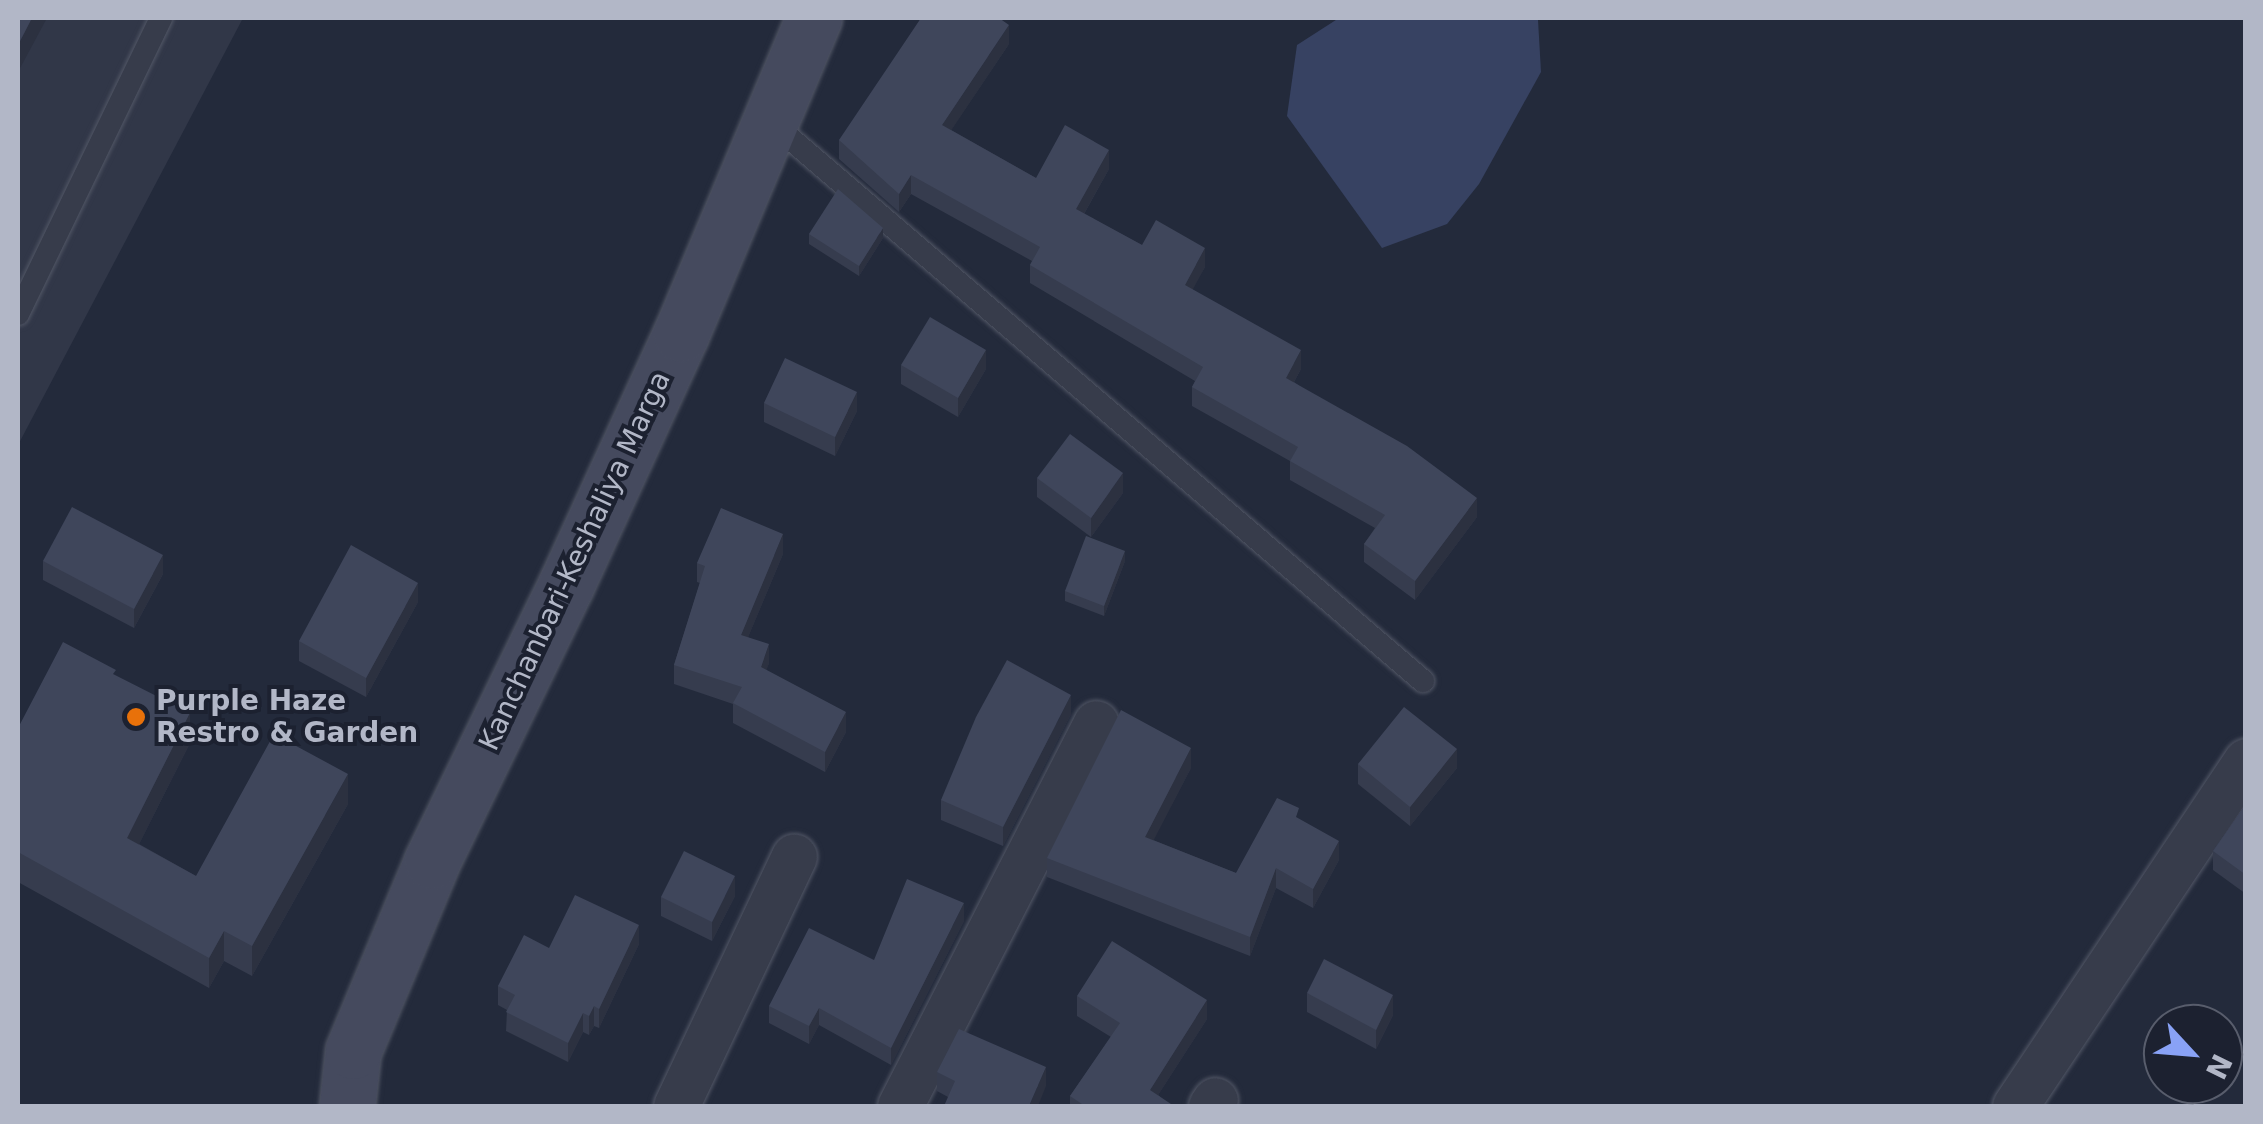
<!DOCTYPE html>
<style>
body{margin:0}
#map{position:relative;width:2263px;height:1124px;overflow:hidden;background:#232a3b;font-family:"DejaVu Sans",sans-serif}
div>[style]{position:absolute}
.airport>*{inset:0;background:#313748}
.water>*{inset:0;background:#374262}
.roads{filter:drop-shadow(0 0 2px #525766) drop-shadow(0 0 2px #525766)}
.lane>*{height:22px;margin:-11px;padding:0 11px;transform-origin:11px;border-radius:11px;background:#373c4b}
.street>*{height:45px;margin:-22.5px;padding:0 22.5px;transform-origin:22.5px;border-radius:22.5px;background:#373c4b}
.secondary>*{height:55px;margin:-27.5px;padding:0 27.5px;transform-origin:27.5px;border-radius:27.5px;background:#454a5e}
.wall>*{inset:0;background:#363c4e}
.shaded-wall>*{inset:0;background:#2c3140}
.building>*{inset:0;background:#3f465b}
.dots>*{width:28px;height:28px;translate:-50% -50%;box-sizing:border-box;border:5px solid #1c2130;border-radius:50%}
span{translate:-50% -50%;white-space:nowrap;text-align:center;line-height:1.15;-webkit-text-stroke:8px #1c2130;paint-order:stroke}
.street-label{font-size:28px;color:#b2b7c7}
.poi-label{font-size:28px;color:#b2b7c7;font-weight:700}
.left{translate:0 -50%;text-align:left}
.frame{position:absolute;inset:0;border:20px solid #b2b7c7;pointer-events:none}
.north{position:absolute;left:2143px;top:1004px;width:100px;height:100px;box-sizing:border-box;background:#1c2130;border:2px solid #585d6c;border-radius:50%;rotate:116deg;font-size:28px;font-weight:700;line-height:40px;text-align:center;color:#b2b7c7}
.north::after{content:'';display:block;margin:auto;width:35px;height:45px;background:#89a2f6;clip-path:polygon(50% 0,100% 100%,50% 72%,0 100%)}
</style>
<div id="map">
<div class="airport">
<i style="clip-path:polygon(18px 18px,243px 18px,18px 445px)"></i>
</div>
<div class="water">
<i style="clip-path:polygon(1339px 18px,1538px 20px,1541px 72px,1479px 184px,1447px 224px,1382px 248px,1287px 116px,1297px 45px)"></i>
</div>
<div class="roads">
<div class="lane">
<i style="left:771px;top:122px;width:859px;rotate:40.61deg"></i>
<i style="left:18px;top:314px;width:329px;rotate:-64.2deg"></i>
</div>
<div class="street">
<i style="left:676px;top:1106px;width:276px;rotate:-64.7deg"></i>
<i style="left:900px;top:1106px;width:430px;rotate:-62.9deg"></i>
<i style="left:1211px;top:1106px;width:7px;rotate:-56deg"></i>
<i style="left:2015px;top:1106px;width:415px;rotate:-56.2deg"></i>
</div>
<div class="secondary">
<i style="left:347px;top:1106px;width:55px;rotate:-83.8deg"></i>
<i style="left:353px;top:1051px;width:206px;rotate:-67.4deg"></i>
<i style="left:432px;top:861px;width:307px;rotate:-64.1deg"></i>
<i style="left:566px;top:585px;width:276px;rotate:-65.4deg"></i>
<i style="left:681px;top:334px;width:343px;rotate:-67.2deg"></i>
</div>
</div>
<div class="wall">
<i style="clip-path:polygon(1009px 44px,951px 130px,1036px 178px,1109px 169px,1084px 214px,1142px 245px,1205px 267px,1192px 289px,1301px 369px,1294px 382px,1477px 517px,1415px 600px,1364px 562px,1364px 544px,1375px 528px,1290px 480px,1290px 461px,1192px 406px,1192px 387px,1195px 381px,1030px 283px,1030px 265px,1032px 261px,911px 194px,899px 212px,839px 159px,839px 140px)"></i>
<i style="clip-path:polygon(809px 234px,883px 238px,859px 276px,809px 244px)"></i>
<i style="clip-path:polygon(901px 365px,986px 369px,958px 417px,901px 384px)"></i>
<i style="clip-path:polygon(764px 403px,857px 411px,835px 456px,764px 422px)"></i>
<i style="clip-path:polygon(1037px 478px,1123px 493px,1091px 537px,1037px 497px)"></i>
<i style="clip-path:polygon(783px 554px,748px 637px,769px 663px,766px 670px,846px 732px,825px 772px,733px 723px,733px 704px,674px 684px,674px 665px,700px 583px,697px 582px,697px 563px)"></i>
<i style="clip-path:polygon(43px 561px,163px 574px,134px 628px,43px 580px)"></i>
<i style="clip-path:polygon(1125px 561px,1104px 616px,1065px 601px,1065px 591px)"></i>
<i style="clip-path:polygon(418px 602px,366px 697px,299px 661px,299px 641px)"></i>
<i style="clip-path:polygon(116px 676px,190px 743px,139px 844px,196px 876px,348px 804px,252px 976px,224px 961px,209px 988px,18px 882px,18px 728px)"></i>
<i style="clip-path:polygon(1071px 714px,1003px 846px,941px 820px,941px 800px)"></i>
<i style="clip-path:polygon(1358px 764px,1457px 768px,1410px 826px,1358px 784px)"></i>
<i style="clip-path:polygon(1191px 768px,1153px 840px,1236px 873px,1299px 819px,1339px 860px,1313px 908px,1276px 888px,1250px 956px,1047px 877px,1047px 858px)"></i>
<i style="clip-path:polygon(2246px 804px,2246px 894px,2213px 870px,2213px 851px)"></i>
<i style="clip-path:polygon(735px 896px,712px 941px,661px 916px,661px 897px)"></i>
<i style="clip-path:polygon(964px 921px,891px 1065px,819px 1025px,809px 1044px,769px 1023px,769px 1006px)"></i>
<i style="clip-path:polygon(639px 944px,599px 1028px,594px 1026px,589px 1035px,583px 1032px,568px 1062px,506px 1031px,507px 1010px,498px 1005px,498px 986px,549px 948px)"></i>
<i style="clip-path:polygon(1307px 993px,1393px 1015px,1376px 1049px,1307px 1012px)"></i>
<i style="clip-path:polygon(1077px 996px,1207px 1019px,1158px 1095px,1171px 1106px,1070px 1106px,1070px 1096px,1111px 1037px,1077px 1016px)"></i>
<i style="clip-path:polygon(937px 1072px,1046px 1086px,948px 1097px,937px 1091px)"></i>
</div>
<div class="shaded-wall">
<i style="clip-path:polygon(32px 18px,47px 18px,18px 72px,18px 45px)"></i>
<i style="clip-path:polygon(1009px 25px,1009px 44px,942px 144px,942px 125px)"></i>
<i style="clip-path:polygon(1109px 150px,1109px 169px,1076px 228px,1076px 209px)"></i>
<i style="clip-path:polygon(911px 175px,911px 194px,899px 212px,899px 194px)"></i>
<i style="clip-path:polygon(883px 228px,883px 238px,859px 276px,859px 266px)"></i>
<i style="clip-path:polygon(1205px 248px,1205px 267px,1185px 304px,1185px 285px)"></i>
<i style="clip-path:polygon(986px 350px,986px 369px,958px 417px,958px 398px)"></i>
<i style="clip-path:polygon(1301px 350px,1301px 369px,1286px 396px,1286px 378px)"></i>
<i style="clip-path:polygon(857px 392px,857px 411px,835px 456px,835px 437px)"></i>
<i style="clip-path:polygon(1123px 473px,1123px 493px,1091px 537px,1091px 518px)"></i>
<i style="clip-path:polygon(1477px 498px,1477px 517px,1415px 600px,1415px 581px)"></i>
<i style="clip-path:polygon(783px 534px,783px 554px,741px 654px,741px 635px)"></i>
<i style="clip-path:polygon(1125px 551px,1125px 561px,1104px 616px,1104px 606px)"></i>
<i style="clip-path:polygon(163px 555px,163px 574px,134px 628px,134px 609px)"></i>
<i style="clip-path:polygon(418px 583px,418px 602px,366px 697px,366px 678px)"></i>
<i style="clip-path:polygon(769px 644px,769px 663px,761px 686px,761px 667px)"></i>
<i style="clip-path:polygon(1071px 695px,1071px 714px,1003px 846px,1003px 827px)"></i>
<i style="clip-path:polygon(846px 712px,846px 732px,825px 772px,825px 752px)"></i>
<i style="clip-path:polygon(190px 713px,190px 743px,127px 868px,127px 838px)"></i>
<i style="clip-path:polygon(1191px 748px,1191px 768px,1145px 857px,1145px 837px)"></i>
<i style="clip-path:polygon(1457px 749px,1457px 768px,1410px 826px,1410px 807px)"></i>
<i style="clip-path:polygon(348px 774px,348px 804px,252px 976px,252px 946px)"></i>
<i style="clip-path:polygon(1339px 841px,1339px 860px,1313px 908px,1313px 889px)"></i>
<i style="clip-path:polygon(1276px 868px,1276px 888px,1250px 956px,1250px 937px)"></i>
<i style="clip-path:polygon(735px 876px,735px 896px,712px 941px,712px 922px)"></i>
<i style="clip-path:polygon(964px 903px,964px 921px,891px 1065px,891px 1048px)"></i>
<i style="clip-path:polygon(639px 925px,639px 944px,599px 1028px,599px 1009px)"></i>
<i style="clip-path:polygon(224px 931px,224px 961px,209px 988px,209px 958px)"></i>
<i style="clip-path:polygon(1393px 995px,1393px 1015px,1376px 1049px,1376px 1030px)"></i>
<i style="clip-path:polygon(1207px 1000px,1207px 1019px,1151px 1106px,1150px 1090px)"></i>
<i style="clip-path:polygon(594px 1006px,594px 1026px,589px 1035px,589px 1016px)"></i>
<i style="clip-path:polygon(819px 1008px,819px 1025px,809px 1044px,809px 1026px)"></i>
<i style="clip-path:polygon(583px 1013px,583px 1032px,568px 1062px,568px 1043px)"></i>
<i style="clip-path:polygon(1046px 1067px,1046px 1086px,1038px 1106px,1029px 1106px)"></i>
</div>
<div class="building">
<i style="clip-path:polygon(18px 18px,32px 18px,18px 45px)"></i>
<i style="clip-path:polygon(921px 18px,999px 18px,1009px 25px,942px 125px,1036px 178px,1065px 125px,1109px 150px,1076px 209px,1142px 245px,1156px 220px,1205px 248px,1185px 285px,1301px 350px,1286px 378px,1407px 446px,1477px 498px,1415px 581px,1364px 544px,1385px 515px,1290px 461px,1298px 447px,1192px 387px,1203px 367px,1030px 265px,1040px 247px,911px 175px,899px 194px,839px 140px)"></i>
<i style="clip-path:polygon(838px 189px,883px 228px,859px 266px,809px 234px)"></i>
<i style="clip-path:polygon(930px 317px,986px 350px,958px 398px,901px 365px)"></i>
<i style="clip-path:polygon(785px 358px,857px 392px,835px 437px,764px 403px)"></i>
<i style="clip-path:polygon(1070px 434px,1123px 473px,1091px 518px,1037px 478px)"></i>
<i style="clip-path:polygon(72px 507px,163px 555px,134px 609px,43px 561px)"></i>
<i style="clip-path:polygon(721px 508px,783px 534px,741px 635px,769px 644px,761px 667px,846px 712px,825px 752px,733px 703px,742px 687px,674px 665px,705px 566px,697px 563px)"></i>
<i style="clip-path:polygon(1086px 536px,1125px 551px,1104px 606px,1065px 591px)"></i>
<i style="clip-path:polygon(351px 545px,418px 583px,366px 678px,299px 641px)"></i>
<i style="clip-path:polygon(63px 642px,116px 670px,113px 674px,190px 713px,127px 838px,196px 876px,274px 734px,348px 774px,252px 946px,224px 931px,209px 958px,18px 852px,18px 728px)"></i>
<i style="clip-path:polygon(1007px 660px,1071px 695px,1003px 827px,941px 800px,976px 717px)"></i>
<i style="clip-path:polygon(1404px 707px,1457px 749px,1410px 807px,1358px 764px)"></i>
<i style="clip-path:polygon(1121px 710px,1191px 748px,1145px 837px,1236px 873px,1277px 798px,1299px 808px,1296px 817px,1339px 841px,1313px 889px,1276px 868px,1250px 937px,1047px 858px)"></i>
<i style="clip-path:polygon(2246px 804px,2246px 875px,2213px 851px)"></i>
<i style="clip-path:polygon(684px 851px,735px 876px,712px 922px,661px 897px)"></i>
<i style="clip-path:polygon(907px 879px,964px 903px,891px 1048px,819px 1008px,809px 1026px,769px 1006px,809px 928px,874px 960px)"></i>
<i style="clip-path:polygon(575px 895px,639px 925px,599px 1009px,594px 1006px,589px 1016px,583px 1013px,568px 1043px,506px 1012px,515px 995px,498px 986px,524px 935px,549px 948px)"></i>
<i style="clip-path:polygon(1112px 941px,1207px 1000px,1150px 1090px,1171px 1104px,1170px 1106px,1085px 1106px,1070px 1096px,1120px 1023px,1077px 996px)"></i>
<i style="clip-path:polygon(1324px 959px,1393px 995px,1376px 1030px,1307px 993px)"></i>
<i style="clip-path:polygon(959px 1029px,1046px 1067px,1029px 1106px,944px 1106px,955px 1081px,937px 1072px)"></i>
</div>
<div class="dots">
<i style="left:136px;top:717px;background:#e8710a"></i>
</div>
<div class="street-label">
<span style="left:575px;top:561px;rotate:-65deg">Kanchanbari-Keshaliya Marga</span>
</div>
<div class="poi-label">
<span class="left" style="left:156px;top:717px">Purple Haze<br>Restro &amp; Garden</span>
</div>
<div class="frame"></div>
<div class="north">N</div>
</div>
